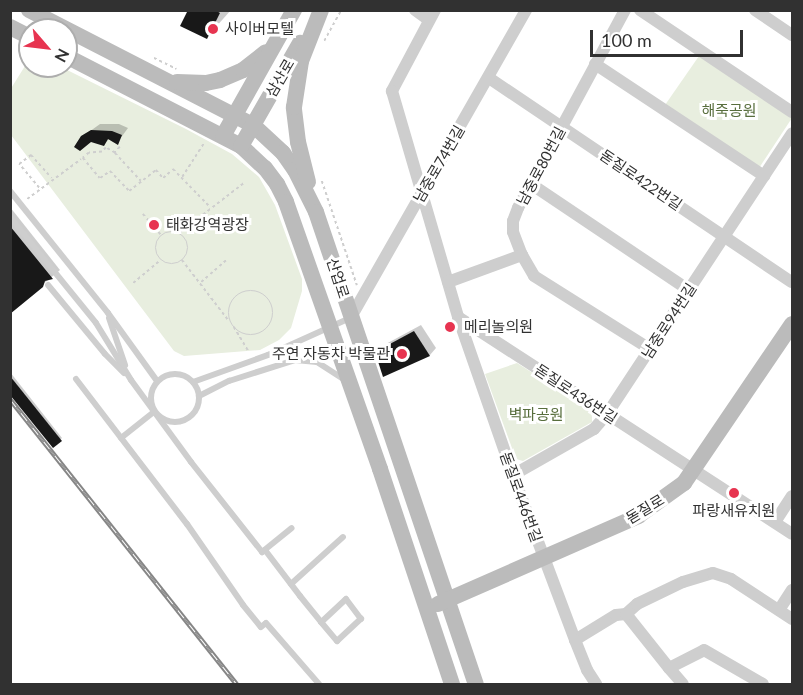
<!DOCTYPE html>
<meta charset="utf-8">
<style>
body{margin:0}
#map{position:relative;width:803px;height:695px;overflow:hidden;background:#fff;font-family:Lato,"Noto Sans KR",sans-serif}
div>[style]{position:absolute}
.green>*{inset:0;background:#e8eedf}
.shadow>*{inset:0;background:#0003}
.building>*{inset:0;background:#181818}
.path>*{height:1.5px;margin-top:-0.75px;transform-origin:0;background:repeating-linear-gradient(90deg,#cecece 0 3px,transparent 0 6px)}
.path>.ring{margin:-0.75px;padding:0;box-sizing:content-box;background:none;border:1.5px solid #cecece;border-radius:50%}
.service>*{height:6px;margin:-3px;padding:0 3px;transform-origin:3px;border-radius:3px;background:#cecece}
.service>.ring{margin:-3px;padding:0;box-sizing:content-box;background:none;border:6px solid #cecece;border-radius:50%}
.minor>*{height:12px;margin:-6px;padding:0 6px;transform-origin:6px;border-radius:6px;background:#cecece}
.secondary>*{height:16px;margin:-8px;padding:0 8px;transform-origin:8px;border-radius:8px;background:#bbb}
.rail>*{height:5px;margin-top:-2.5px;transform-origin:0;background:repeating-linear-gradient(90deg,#fff 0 9px,#868686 0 18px);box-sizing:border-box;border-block:2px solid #868686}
.dots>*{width:16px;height:16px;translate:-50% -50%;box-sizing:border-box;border:3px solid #fff;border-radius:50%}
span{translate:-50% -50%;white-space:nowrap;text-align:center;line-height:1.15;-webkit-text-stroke:6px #fff;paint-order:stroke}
.poi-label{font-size:15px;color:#313131}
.left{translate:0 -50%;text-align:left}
.right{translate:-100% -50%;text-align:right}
.street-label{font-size:15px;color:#313131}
.park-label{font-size:15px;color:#586e3d}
.frame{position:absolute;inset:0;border:12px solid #313131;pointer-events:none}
.north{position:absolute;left:18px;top:18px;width:60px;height:60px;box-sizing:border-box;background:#fff;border:2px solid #adadad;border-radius:50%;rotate:118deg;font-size:16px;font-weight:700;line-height:24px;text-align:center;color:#313131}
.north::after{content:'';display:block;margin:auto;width:21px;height:27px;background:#e73450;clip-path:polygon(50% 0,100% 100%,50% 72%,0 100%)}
.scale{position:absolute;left:590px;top:30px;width:153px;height:27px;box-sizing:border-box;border:3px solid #313131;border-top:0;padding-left:8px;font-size:18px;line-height:21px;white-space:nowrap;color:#313131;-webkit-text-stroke:4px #fff;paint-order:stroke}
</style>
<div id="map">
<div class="green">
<i style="clip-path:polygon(699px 56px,792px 118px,759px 168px,665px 105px)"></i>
<i style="clip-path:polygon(30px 58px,30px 66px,59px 66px,186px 129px,232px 154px,259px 177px,275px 205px,302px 279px,302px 291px,291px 328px,279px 340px,260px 350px,184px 356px,174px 351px,11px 135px,10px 90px)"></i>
<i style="clip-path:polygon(517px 363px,561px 391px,591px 413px,592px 417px,592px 422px,523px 461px,516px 459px,485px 374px)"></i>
</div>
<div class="shadow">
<i style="clip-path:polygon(190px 10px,231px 10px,207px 37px)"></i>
<i style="clip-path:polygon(100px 124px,119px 124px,128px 128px,117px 143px,110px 138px,103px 145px,82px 137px)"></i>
<i style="clip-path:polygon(10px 207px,60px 270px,10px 312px)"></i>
<i style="clip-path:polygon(421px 325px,436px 348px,430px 355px,384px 375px,377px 352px,384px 345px)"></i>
<i style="clip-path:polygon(10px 372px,62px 438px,53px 446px,10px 392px)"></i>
</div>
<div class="building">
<i style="clip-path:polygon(188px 10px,215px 10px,220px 13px,207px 39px,180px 26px)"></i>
<i style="clip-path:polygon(91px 130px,112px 131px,122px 135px,118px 145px,108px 139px,104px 146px,91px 142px,80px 151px,74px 147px,81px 136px)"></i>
<i style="clip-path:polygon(10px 226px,53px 279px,45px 281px,43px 287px,10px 314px)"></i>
<i style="clip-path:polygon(414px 331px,430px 356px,383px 377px,375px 352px)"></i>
<i style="clip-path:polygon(10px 376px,62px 441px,53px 448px,10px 395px)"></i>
</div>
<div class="path">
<i style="left:324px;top:41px;width:35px;rotate:-61deg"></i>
<i style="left:154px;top:58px;width:25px;rotate:26deg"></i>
<i style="left:120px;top:147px;width:8px;rotate:130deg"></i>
<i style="left:115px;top:153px;width:10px;rotate:-151deg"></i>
<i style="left:106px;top:148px;width:6px;rotate:135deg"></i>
<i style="left:102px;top:152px;width:13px;rotate:176deg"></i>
<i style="left:89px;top:153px;width:8px;rotate:140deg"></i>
<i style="left:83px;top:158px;width:26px;rotate:50deg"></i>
<i style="left:100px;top:178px;width:12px;rotate:-35deg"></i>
<i style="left:110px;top:171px;width:28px;rotate:46deg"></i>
<i style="left:129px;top:191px;width:34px;rotate:-38deg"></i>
<i style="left:156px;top:170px;width:11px;rotate:49deg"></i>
<i style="left:163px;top:178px;width:13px;rotate:-42deg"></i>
<i style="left:173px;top:169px;width:54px;rotate:45.7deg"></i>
<i style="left:115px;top:153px;width:38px;rotate:47deg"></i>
<i style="left:182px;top:177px;width:40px;rotate:-57.1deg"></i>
<i style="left:322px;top:181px;width:110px;rotate:71.4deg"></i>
<i style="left:39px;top:188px;width:31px;rotate:-130deg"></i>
<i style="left:19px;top:164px;width:15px;rotate:-37deg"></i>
<i style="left:31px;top:155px;width:31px;rotate:48deg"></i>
<i style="left:27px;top:199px;width:67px;rotate:-36.5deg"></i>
<i style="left:143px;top:214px;width:28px;rotate:49deg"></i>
<i class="ring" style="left:156px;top:232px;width:30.5px;height:30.5px"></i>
<i style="left:179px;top:233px;width:83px;rotate:-37.7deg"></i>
<i style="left:182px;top:260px;width:77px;rotate:52.4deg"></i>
<i style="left:201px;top:282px;width:33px;rotate:-41deg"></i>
<i style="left:133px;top:283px;width:35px;rotate:-40deg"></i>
<i class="ring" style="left:229px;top:291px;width:42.5px;height:42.5px"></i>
<i style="left:234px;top:327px;width:29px;rotate:59deg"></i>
</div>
<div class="service">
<i style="left:10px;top:191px;width:156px;rotate:51.2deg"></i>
<i style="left:108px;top:313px;width:84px;rotate:54.2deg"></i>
<i style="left:10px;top:217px;width:136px;rotate:50.9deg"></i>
<i style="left:96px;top:323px;width:67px;rotate:58.4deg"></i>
<i style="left:131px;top:380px;width:102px;rotate:53.8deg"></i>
<i style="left:191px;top:462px;width:115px;rotate:51.7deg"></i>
<i style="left:262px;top:552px;width:38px;rotate:-39deg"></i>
<i style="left:48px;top:285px;width:89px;rotate:50.4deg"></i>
<i style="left:105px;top:354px;width:27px;rotate:45deg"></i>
<i style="left:109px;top:318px;width:50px;rotate:71.2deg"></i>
<i class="ring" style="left:151px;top:374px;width:42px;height:42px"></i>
<i style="left:76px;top:379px;width:183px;rotate:52.6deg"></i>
<i style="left:187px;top:524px;width:98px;rotate:55.3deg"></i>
<i style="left:243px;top:605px;width:28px;rotate:51deg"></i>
<i style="left:261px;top:627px;width:6px;rotate:-39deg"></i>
<i style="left:266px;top:623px;width:81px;rotate:49deg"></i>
<i style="left:193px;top:382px;width:80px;rotate:-19.8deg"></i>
<i style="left:268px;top:355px;width:90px;rotate:-24.3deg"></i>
<i style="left:199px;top:396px;width:34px;rotate:-27deg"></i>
<i style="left:229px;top:381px;width:69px;rotate:-17.7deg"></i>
<i style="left:295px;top:360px;width:22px;rotate:5deg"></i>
<i style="left:317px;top:362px;width:30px;rotate:33deg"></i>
<i style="left:121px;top:438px;width:43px;rotate:-38.5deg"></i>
<i style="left:265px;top:550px;width:58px;rotate:52.7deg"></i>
<i style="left:300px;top:596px;width:33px;rotate:51deg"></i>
<i style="left:321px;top:622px;width:25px;rotate:50deg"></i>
<i style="left:337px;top:641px;width:33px;rotate:-43deg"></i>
<i style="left:361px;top:619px;width:25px;rotate:-127deg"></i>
<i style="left:346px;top:599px;width:34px;rotate:137deg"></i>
<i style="left:291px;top:584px;width:70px;rotate:-42.1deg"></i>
</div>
<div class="minor">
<i style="left:415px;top:10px;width:17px;rotate:36deg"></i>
<i style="left:435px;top:10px;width:92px;rotate:118deg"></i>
<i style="left:392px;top:91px;width:235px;rotate:73.7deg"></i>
<i style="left:458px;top:317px;width:167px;rotate:70.8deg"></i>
<i style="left:513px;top:475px;width:176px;rotate:69.4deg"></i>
<i style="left:575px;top:640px;width:48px;rotate:-31.4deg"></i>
<i style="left:616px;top:615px;width:10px;rotate:-6deg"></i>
<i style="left:626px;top:614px;width:69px;rotate:51.5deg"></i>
<i style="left:669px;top:668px;width:39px;rotate:-27deg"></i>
<i style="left:704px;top:650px;width:68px;rotate:30deg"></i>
<i style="left:625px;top:10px;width:225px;rotate:118.4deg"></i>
<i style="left:518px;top:208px;width:14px;rotate:111deg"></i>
<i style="left:513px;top:221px;width:11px;rotate:90deg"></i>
<i style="left:513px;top:232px;width:25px;rotate:69deg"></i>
<i style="left:522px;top:255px;width:24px;rotate:60deg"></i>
<i style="left:534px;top:276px;width:137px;rotate:32.2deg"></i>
<i style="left:640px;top:10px;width:183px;rotate:33.9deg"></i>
<i style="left:755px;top:10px;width:45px;rotate:34deg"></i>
<i style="left:595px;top:64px;width:203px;rotate:33.5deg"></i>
<i style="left:489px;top:78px;width:365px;rotate:34deg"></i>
<i style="left:531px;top:184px;width:190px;rotate:33.9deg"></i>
<i style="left:448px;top:282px;width:79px;rotate:-20deg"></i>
<i style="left:351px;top:317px;width:353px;rotate:-60.3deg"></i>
<i style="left:458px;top:317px;width:398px;rotate:33deg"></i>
<i style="left:513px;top:475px;width:93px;rotate:-29.6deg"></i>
<i style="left:594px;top:429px;width:20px;rotate:-49deg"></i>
<i style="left:607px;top:414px;width:336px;rotate:-56.6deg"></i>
<i style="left:775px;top:522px;width:31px;rotate:-57deg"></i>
<i style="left:779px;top:610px;width:24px;rotate:-57deg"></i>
<i style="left:626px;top:614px;width:15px;rotate:-42deg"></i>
<i style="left:637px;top:604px;width:51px;rotate:-25.6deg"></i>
<i style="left:683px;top:582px;width:31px;rotate:-17deg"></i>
<i style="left:713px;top:573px;width:19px;rotate:18deg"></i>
<i style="left:731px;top:579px;width:73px;rotate:33.3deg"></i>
<i style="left:575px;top:640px;width:32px;rotate:68deg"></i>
<i style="left:587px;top:670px;width:17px;rotate:57deg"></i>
<i style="left:669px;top:668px;width:21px;rotate:49deg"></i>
</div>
<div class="secondary">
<i style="left:29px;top:10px;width:252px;rotate:27.2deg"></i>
<i style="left:253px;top:125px;width:41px;rotate:43deg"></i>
<i style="left:283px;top:153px;width:21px;rotate:55deg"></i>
<i style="left:295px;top:170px;width:47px;rotate:63.4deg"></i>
<i style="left:316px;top:212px;width:498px;rotate:71.3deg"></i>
<i style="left:10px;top:27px;width:22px;rotate:27deg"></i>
<i style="left:66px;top:56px;width:197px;rotate:27.2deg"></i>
<i style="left:241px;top:146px;width:33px;rotate:43deg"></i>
<i style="left:265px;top:168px;width:20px;rotate:53deg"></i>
<i style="left:277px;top:184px;width:20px;rotate:63deg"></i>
<i style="left:286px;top:202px;width:283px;rotate:70.6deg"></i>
<i style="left:380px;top:469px;width:227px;rotate:71.5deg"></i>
<i style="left:177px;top:82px;width:29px;rotate:2deg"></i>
<i style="left:206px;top:83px;width:14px;rotate:-12deg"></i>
<i style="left:220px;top:80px;width:25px;rotate:-23deg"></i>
<i style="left:243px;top:70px;width:29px;rotate:-38deg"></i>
<i style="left:223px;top:136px;width:145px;rotate:-60.6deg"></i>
<i style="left:241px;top:146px;width:119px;rotate:-60.2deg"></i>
<i style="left:308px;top:182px;width:41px;rotate:-104deg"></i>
<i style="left:298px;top:142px;width:35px;rotate:-97deg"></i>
<i style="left:294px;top:107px;width:47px;rotate:-81.3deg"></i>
<i style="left:301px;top:61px;width:55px;rotate:-68.6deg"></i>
<i style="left:438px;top:604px;width:219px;rotate:-23.7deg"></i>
<i style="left:638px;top:516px;width:57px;rotate:-35.7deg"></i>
<i style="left:684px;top:483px;width:192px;rotate:-55.8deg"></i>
</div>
<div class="rail">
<i style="left:10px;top:399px;width:364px;rotate:51.5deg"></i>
</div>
<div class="dots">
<i style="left:213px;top:29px;background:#e73450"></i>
<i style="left:154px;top:225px;background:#e73450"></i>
<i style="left:450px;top:327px;background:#e73450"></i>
<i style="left:402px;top:354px;background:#e73450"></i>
<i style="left:734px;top:493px;background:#e73450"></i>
</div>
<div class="poi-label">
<span class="left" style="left:225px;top:29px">사이버모텔</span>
<span class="left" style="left:166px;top:225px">태화강역광장</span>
<span class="left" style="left:464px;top:327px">메리놀의원</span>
<span class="right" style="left:390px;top:354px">주연 자동차 박물관</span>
<span style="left:734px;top:511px">파랑새유치원</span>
</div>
<div class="street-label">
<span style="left:280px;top:78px;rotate:-60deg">삼산로</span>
<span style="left:439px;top:164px;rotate:-60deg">남중로74번길</span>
<span style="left:541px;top:166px;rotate:-62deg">남중로80번길</span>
<span style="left:641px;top:180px;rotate:34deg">돋질로422번길</span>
<span style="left:338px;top:278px;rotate:72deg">산업로</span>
<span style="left:669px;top:321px;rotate:-57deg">남중로94번길</span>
<span style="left:576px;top:394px;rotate:33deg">돋질로436번길</span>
<span style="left:521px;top:497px;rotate:70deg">돋질로446번길</span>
<span style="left:645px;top:509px;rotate:-31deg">돋질로</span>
</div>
<div class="park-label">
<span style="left:729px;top:111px">해죽공원</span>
<span style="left:536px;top:415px">벽파공원</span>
</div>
<div class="frame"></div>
<div class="north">N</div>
<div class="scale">100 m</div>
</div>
